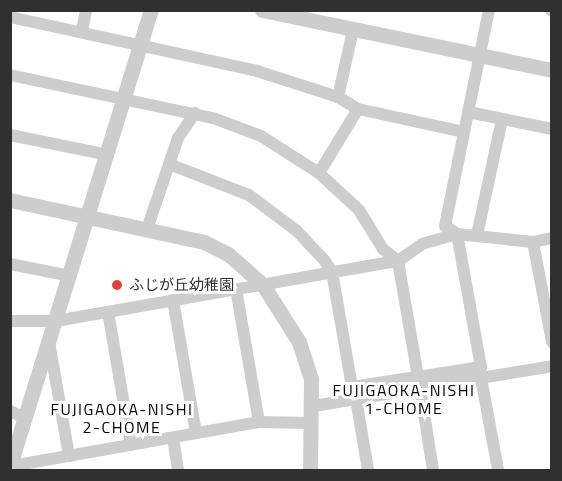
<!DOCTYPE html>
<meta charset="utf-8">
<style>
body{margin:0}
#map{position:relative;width:562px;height:481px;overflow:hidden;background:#fff;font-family:"Titillium Web","Noto Sans JP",sans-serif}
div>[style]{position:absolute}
.minor>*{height:12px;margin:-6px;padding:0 6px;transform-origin:6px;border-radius:6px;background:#cdcdcd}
.tertiary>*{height:15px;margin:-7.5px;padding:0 7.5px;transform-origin:7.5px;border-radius:7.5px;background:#cdcdcd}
.dots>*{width:16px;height:16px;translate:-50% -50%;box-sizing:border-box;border:3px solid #fff;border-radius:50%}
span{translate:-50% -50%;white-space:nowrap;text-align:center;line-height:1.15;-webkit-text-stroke:6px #fff;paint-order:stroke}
.poi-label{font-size:15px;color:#303030}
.left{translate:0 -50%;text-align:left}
.neighbourhood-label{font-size:16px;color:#000;letter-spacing:1.5px}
.frame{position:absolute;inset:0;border:12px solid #303030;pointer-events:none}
</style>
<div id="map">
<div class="minor">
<i style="left:551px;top:10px;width:1px;rotate:45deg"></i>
<i style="left:10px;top:17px;width:253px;rotate:12.3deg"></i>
<i style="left:257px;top:71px;width:85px;rotate:17.8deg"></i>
<i style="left:353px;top:30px;width:69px;rotate:102.6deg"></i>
<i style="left:338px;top:97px;width:23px;rotate:31deg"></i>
<i style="left:358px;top:109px;width:108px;rotate:12.2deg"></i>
<i style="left:82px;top:31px;width:21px;rotate:-79deg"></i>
<i style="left:10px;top:75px;width:208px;rotate:12deg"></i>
<i style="left:213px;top:118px;width:51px;rotate:20.6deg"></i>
<i style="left:261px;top:136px;width:69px;rotate:32.5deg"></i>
<i style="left:319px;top:173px;width:54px;rotate:42.8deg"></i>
<i style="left:359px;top:210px;width:46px;rotate:58.4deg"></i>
<i style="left:383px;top:249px;width:19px;rotate:39deg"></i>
<i style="left:398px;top:261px;width:118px;rotate:80.2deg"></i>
<i style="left:468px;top:112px;width:86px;rotate:11.4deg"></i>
<i style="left:10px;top:135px;width:100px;rotate:11.5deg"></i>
<i style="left:169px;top:164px;width:86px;rotate:21.2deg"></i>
<i style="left:249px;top:195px;width:60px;rotate:36.9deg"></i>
<i style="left:297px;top:231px;width:41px;rotate:47deg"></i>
<i style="left:325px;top:261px;width:13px;rotate:58deg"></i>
<i style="left:332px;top:272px;width:117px;rotate:80.1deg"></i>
<i style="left:352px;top:387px;width:131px;rotate:-8.8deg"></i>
<i style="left:481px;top:367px;width:135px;rotate:-100.2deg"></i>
<i style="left:457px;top:234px;width:14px;rotate:-146deg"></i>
<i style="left:445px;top:226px;width:220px;rotate:-78.5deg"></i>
<i style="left:319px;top:173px;width:75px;rotate:-58.6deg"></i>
<i style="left:147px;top:229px;width:96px;rotate:-71.2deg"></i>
<i style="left:178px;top:138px;width:30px;rotate:-56deg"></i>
<i style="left:477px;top:235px;width:119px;rotate:-77.8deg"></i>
<i style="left:533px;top:242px;width:102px;rotate:79.2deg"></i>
<i style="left:10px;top:264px;width:61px;rotate:11.3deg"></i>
<i style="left:236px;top:289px;width:135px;rotate:80.2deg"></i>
<i style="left:173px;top:300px;width:135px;rotate:80.2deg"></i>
<i style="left:108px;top:312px;width:135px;rotate:80.2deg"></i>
<i style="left:10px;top:321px;width:46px"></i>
<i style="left:56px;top:321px;width:347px;rotate:-10deg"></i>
<i style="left:398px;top:261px;width:29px;rotate:-35deg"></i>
<i style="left:422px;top:244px;width:36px;rotate:-16deg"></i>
<i style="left:457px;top:234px;width:76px;rotate:6deg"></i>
<i style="left:533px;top:242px;width:19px;rotate:-12deg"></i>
<i style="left:49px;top:342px;width:116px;rotate:80deg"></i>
<i style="left:481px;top:378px;width:94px;rotate:79.5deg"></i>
<i style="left:420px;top:388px;width:83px;rotate:81deg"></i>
<i style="left:356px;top:399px;width:72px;rotate:80.4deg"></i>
<i style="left:314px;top:406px;width:241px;rotate:-9.5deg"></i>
<i style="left:10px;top:411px;width:17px;rotate:25deg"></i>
<i style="left:173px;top:438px;width:32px;rotate:81deg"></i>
<i style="left:11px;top:463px;width:12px;rotate:5deg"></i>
<i style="left:23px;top:464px;width:240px;rotate:-10.1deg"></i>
<i style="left:259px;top:422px;width:52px;rotate:1.1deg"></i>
</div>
<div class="tertiary">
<i style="left:262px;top:10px;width:296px;rotate:11.7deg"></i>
<i style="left:10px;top:200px;width:198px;rotate:12.2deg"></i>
<i style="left:204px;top:242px;width:27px;rotate:27deg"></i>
<i style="left:228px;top:254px;width:47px;rotate:41.5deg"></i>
<i style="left:263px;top:285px;width:67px;rotate:57.7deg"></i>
<i style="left:299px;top:342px;width:39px;rotate:72deg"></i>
<i style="left:311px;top:379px;width:91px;rotate:90.6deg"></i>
<i style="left:10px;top:465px;width:476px;rotate:-72.8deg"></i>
</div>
<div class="dots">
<i style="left:117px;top:285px;background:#e04239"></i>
</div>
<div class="poi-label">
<span class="left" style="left:129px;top:285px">ふじが丘幼稚園</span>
</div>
<div class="neighbourhood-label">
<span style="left:404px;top:399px">FUJIGAOKA-NISHI<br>1-CHOME</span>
<span style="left:122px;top:418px">FUJIGAOKA-NISHI<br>2-CHOME</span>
</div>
<div class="frame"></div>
</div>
